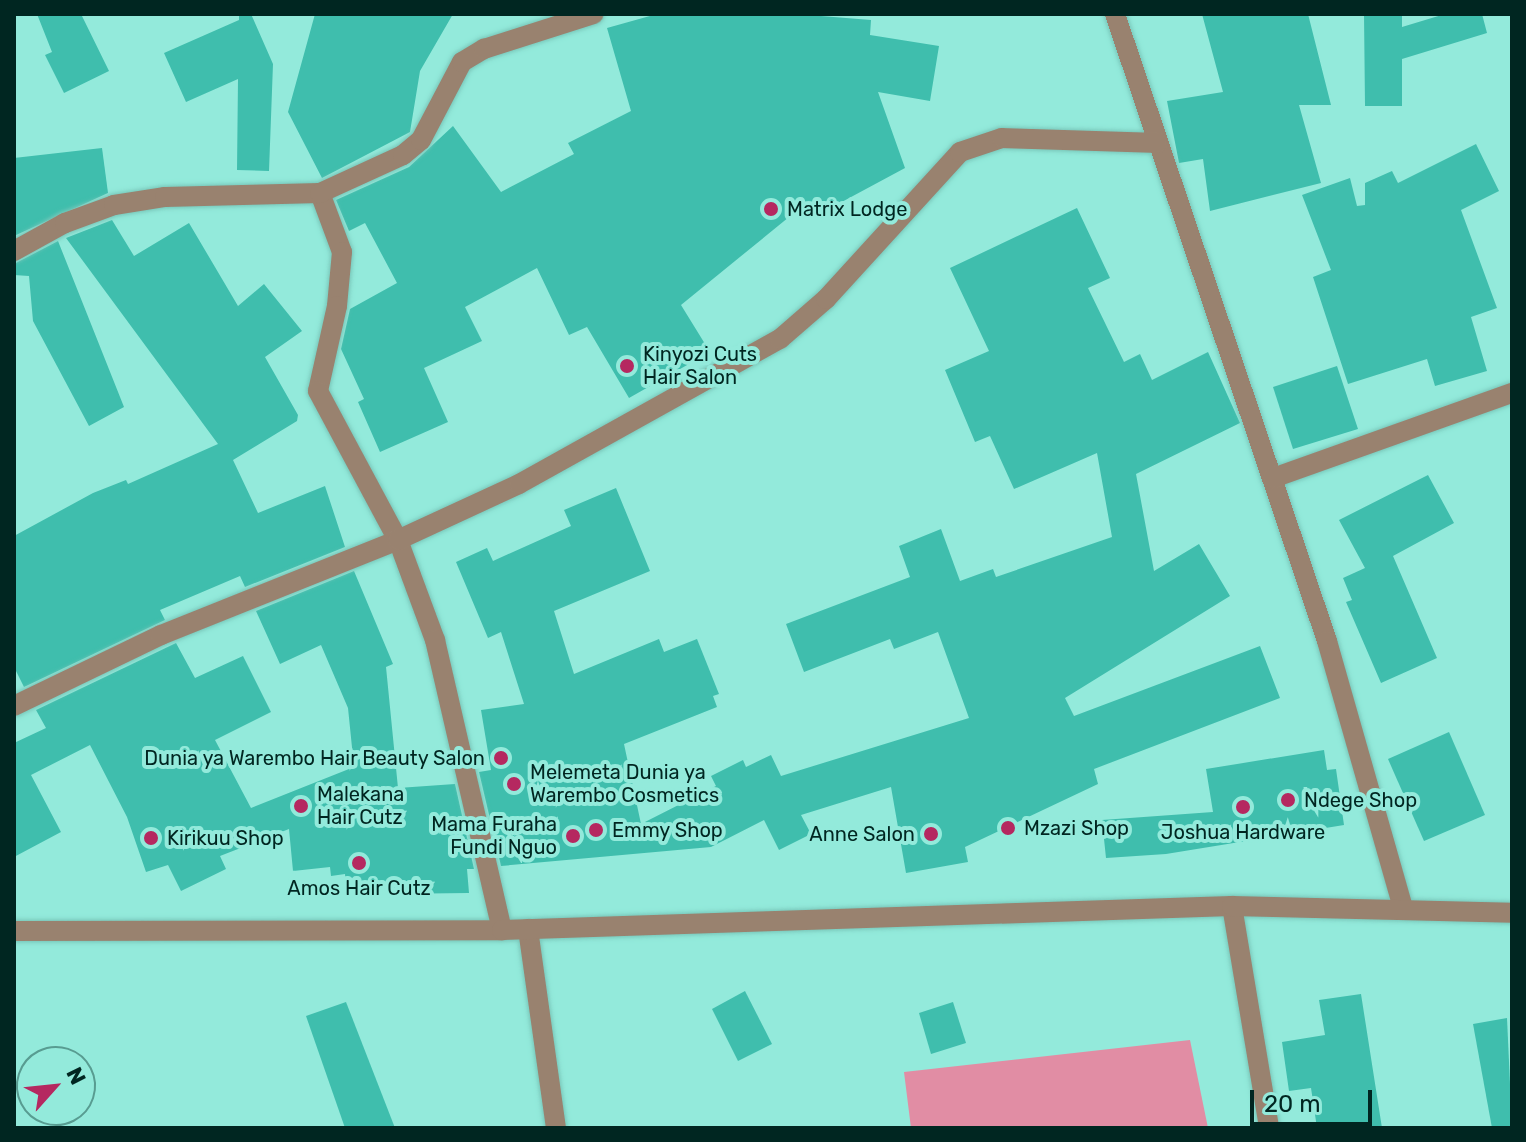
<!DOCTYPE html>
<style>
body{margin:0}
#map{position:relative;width:1526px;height:1142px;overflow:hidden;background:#93eadb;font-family:Rubik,sans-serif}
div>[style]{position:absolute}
.green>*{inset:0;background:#e18da4}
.building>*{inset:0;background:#3fbead}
.roads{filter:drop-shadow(0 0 2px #79c7ba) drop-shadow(0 0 2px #79c7ba)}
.minor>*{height:20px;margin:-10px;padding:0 10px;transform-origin:10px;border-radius:10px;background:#99826f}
.dots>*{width:22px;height:22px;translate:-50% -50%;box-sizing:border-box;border:4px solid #93eadb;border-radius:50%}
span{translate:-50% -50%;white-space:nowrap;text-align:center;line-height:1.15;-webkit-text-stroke:8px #93eadb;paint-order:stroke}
.poi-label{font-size:20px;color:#002621}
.left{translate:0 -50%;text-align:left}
.right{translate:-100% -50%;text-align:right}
.frame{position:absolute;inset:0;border:16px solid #002621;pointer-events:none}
.north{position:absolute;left:16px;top:1046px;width:80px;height:80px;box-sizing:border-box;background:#93eadb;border:2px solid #589c91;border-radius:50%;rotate:63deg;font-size:22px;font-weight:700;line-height:32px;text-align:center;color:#002621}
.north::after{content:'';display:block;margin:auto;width:28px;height:36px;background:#b52860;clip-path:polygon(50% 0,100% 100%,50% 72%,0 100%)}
.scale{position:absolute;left:1250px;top:1090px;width:122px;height:36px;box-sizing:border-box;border:4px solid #002621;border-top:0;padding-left:10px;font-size:24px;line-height:28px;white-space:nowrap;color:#002621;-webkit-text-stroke:6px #93eadb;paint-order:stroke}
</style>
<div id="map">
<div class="green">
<i style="clip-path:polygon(1190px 1040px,1208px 1128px,911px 1128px,904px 1072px)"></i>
</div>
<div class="building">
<i style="clip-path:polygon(37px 14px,81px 14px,109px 71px,64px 93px,45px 55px,52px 52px)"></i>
<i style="clip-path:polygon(239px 14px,251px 14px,273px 64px,269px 171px,237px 170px,238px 79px,186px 102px,164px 53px,239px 20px)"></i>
<i style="clip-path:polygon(315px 14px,453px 14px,420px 71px,410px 132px,322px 178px,288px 112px)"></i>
<i style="clip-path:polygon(657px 14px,796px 14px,871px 20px,870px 35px,939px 46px,930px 101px,878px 92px,905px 168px,812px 218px,805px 204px,681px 305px,710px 352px,629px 398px,587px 327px,569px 335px,537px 268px,465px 307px,482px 341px,424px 368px,448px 422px,380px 452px,358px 402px,364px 399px,341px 349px,350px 309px,397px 283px,365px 223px,349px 231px,336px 200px,409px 167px,453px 126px,501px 192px,574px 154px,568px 143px,631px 111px,607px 28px)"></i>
<i style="clip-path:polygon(1202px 14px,1308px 14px,1331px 105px,1299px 105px,1321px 183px,1210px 211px,1203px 159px,1179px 163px,1167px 101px,1223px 92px)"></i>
<i style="clip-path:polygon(1364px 14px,1402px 14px,1402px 27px,1445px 14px,1482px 14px,1487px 33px,1402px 59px,1402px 106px,1365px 106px)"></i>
<i style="clip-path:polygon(1476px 144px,1499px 191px,1461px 210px,1497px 308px,1471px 317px,1487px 371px,1435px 386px,1427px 359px,1348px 384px,1313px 277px,1331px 270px,1302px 195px,1350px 178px,1357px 206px,1365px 205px,1365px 183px,1392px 171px,1398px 183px)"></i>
<i style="clip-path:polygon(102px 148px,108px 193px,14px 236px,14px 158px)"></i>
<i style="clip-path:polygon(1077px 208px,1110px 278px,1088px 288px,1124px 362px,1140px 354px,1152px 380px,1208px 352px,1240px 423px,1136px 474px,1154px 571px,1199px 544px,1230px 596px,1065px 698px,1074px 716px,1260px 646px,1280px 698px,1094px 769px,1098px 784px,965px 847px,968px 862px,906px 873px,891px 787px,801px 815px,811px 834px,779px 850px,764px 820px,711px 847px,501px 866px,479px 772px,491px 770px,481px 710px,524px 704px,501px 632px,488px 638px,456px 562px,487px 548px,493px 561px,571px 526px,564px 510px,616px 488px,650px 571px,554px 611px,574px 674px,659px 639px,664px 652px,697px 639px,719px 694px,713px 696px,717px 707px,624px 744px,641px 824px,716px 786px,711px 776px,743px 760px,746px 767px,771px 755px,781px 776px,969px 718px,938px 632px,894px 649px,890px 639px,804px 672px,786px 624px,910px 577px,899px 546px,941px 529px,960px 581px,993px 569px,996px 577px,1112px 537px,1097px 453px,1014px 489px,990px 436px,975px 442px,945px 370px,989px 351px,950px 268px)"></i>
<i style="clip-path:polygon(112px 220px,134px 256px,189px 223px,238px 306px,264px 284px,302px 331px,265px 357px,298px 415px,297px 421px,233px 460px,258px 513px,325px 486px,345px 547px,245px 587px,240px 576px,160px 610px,165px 620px,24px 687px,14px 667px,14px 536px,93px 493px,126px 480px,128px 484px,218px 444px,66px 238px)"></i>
<i style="clip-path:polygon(58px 241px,124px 407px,89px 426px,33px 321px,29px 276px,14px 275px,14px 264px)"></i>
<i style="clip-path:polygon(1337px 366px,1358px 429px,1293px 449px,1273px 387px)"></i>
<i style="clip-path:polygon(1428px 475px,1454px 523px,1393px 556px,1437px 658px,1381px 683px,1346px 602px,1352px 600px,1343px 578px,1365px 568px,1339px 520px)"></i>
<i style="clip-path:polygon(354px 571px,393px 664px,386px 667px,398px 788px,455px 784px,474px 869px,467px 869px,469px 893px,387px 894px,387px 886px,346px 891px,345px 874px,331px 876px,330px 867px,293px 871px,289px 829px,220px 856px,226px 869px,181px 891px,168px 865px,146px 872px,127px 817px,90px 745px,31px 775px,61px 832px,14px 857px,14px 743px,46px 728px,36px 710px,176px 643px,195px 678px,243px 656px,271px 712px,215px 740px,251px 808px,354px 767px,348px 708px,321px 645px,280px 664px,256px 611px)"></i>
<i style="clip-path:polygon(1449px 732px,1485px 815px,1424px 841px,1388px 759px)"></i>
<i style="clip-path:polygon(1324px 750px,1327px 770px,1336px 769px,1344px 825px,1166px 854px,1106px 858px,1102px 820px,1213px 812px,1206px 769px)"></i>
<i style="clip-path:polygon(745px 991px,772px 1044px,738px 1061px,712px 1009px)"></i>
<i style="clip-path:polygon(1361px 994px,1382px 1128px,1317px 1128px,1311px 1088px,1289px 1091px,1282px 1042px,1325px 1035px,1319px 1000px)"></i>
<i style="clip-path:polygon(346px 1002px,395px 1128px,345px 1128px,306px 1016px)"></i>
<i style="clip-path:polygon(953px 1002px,966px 1043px,931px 1054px,919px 1013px)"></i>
<i style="clip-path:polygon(1507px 1018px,1512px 1128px,1492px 1128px,1473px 1024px)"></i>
</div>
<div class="roads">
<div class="minor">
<i style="left:1115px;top:14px;width:662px;rotate:71.32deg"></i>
<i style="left:1327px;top:641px;width:278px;rotate:74.1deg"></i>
<i style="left:320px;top:193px;width:63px;rotate:69.6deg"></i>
<i style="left:342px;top:252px;width:54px;rotate:95.3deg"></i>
<i style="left:337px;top:306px;width:87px;rotate:102.6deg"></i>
<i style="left:318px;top:391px;width:169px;rotate:61.8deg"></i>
<i style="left:398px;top:540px;width:107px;rotate:69.7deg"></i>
<i style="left:435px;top:640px;width:298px;rotate:77deg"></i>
<i style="left:14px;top:251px;width:58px;rotate:-28.8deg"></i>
<i style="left:65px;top:223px;width:52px;rotate:-20.2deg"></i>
<i style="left:114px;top:205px;width:52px;rotate:-8.9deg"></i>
<i style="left:165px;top:197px;width:155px;rotate:-1.5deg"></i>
<i style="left:320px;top:193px;width:91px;rotate:-24.6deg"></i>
<i style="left:403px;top:155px;width:23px;rotate:-40deg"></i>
<i style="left:421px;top:140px;width:88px;rotate:-62.3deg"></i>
<i style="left:462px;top:62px;width:26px;rotate:-31deg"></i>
<i style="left:484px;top:49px;width:115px;rotate:-17.7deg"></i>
<i style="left:1273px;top:478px;width:254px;rotate:-19.6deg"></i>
<i style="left:14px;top:706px;width:163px;rotate:-25.8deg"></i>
<i style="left:161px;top:635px;width:255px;rotate:-21.8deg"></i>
<i style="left:398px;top:540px;width:133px;rotate:-24.8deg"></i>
<i style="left:519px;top:484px;width:299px;rotate:-29.1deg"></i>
<i style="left:780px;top:339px;width:61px;rotate:-41deg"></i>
<i style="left:826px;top:299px;width:199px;rotate:-47.6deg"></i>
<i style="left:960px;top:152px;width:44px;rotate:-18.4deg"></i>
<i style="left:1002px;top:138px;width:155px;rotate:1.8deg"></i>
<i style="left:1232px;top:906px;width:225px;rotate:80.5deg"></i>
<i style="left:528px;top:929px;width:201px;rotate:82deg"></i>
<i style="left:14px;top:931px;width:488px;rotate:-0.1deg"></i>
<i style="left:502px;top:930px;width:730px;rotate:-1.88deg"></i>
<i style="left:1232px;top:906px;width:280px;rotate:1.4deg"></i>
</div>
</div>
<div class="dots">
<i style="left:771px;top:209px;background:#b52860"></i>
<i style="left:627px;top:366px;background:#b52860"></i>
<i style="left:501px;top:758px;background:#b52860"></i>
<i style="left:514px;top:784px;background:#b52860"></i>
<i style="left:1288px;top:800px;background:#b52860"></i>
<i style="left:301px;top:806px;background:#b52860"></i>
<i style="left:1243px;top:807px;background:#b52860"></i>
<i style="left:1008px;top:828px;background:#b52860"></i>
<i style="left:596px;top:830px;background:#b52860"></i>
<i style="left:931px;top:834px;background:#b52860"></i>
<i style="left:573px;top:836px;background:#b52860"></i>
<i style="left:151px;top:838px;background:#b52860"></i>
<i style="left:359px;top:863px;background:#b52860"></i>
</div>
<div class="poi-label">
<span class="left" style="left:787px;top:209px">Matrix Lodge</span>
<span class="left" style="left:643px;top:366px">Kinyozi Cuts<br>Hair Salon</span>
<span class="right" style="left:485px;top:758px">Dunia ya Warembo Hair Beauty Salon</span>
<span class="left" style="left:530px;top:784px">Melemeta Dunia ya<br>Warembo Cosmetics</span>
<span class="left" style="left:317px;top:806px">Malekana<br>Hair Cutz</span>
<span class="left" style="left:1304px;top:800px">Ndege Shop</span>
<span class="right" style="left:557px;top:836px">Mama Furaha<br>Fundi Nguo</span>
<span class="left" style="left:1024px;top:828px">Mzazi Shop</span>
<span class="left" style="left:612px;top:830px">Emmy Shop</span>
<span style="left:1243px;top:832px">Joshua Hardware</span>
<span class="right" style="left:915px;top:834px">Anne Salon</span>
<span class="left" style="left:167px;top:838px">Kirikuu Shop</span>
<span style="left:359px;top:888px">Amos Hair Cutz</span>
</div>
<div class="frame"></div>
<div class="north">N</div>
<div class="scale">20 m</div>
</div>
